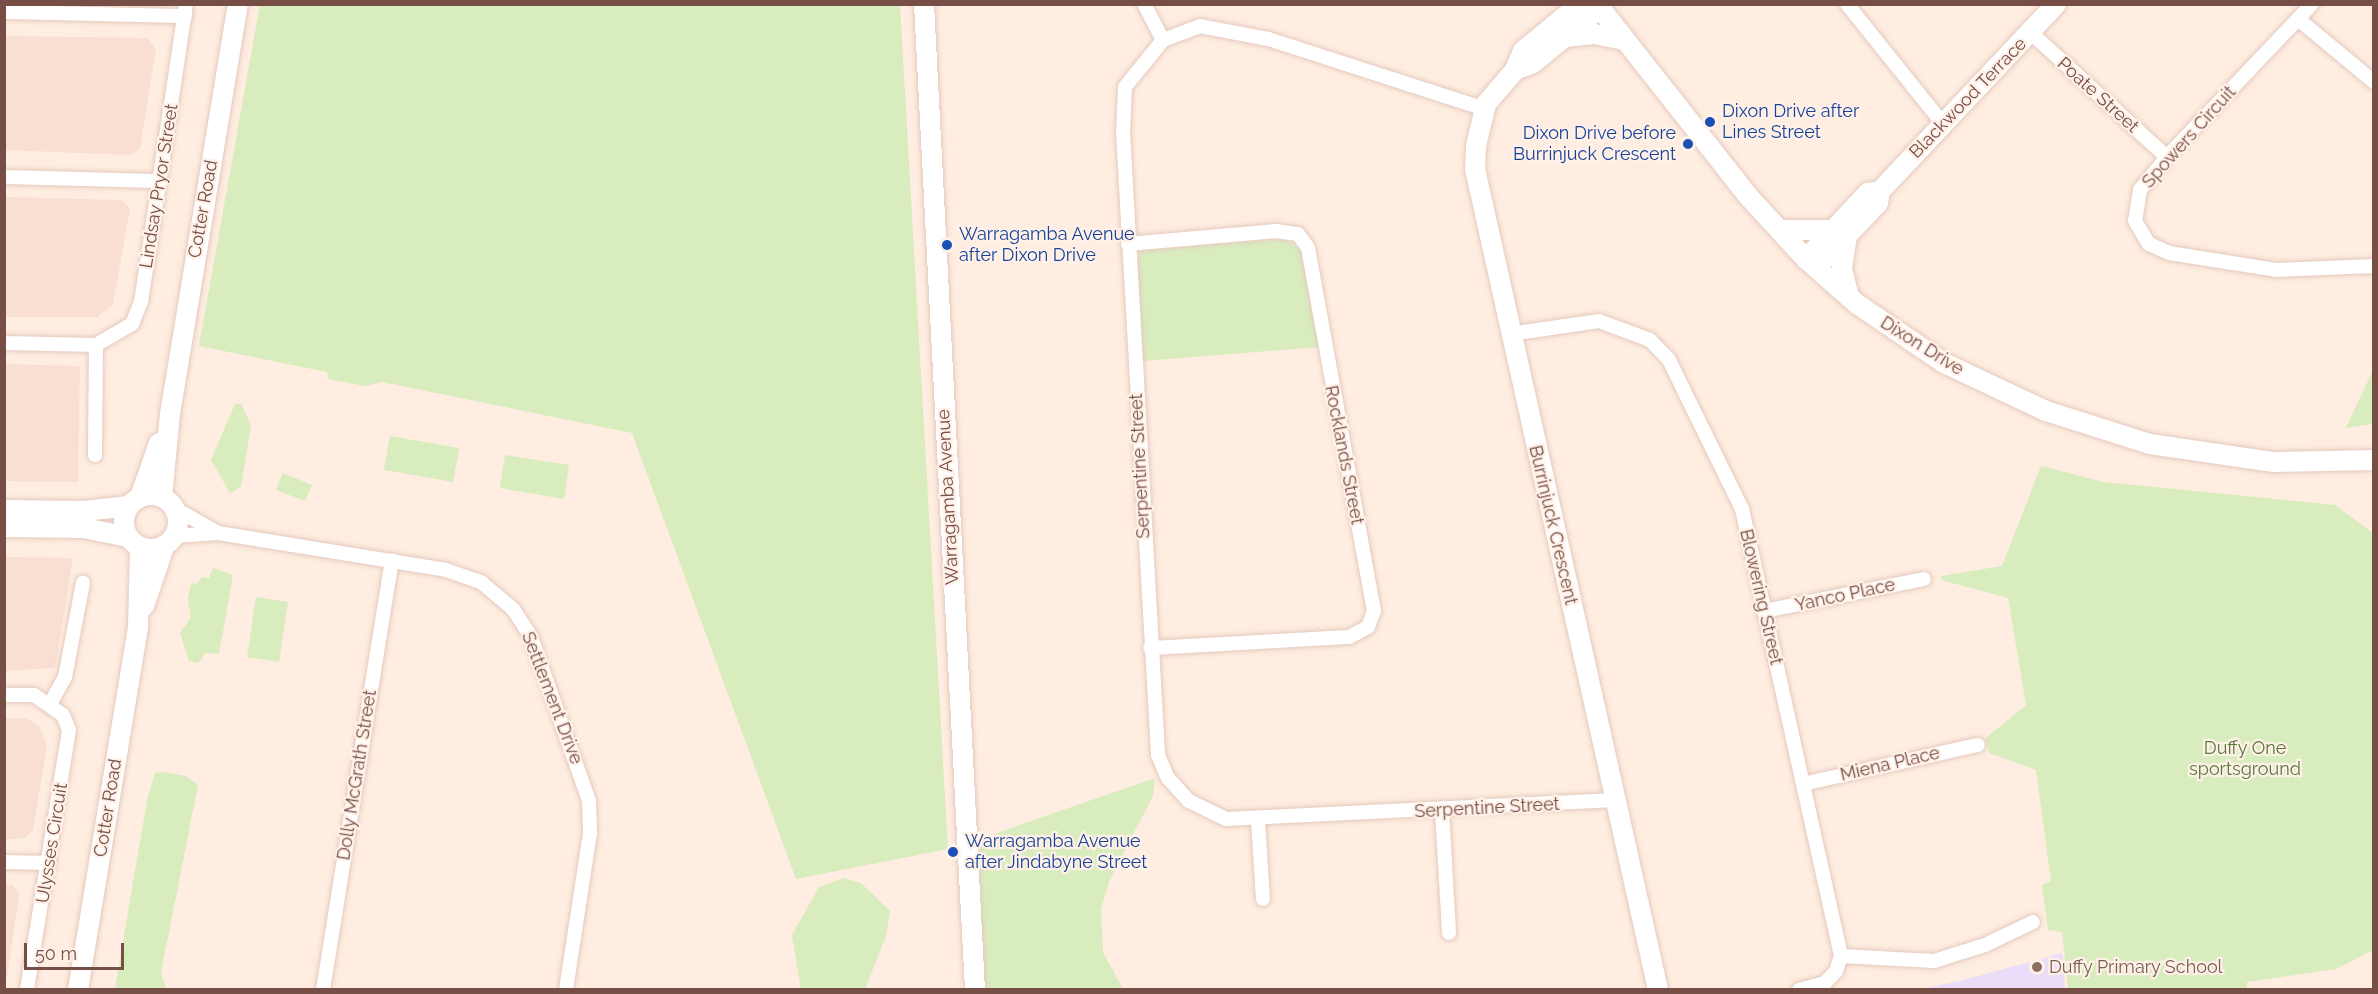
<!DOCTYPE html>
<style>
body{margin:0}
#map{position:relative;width:2378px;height:994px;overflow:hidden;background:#feede0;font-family:Raleway,sans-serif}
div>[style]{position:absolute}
.residential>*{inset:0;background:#f8dfd1}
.education>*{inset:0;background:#eaddfa}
.green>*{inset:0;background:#d9ecbe}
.roads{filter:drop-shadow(0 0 2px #e5c9be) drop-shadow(0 0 2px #e5c9be)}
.street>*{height:14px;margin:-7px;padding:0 7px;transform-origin:7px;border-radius:7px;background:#fff}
.secondary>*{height:20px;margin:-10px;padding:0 10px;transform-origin:10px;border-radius:10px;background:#fff}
.secondary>.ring{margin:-10px;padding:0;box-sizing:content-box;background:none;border:20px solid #fff;border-radius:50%}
.dots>*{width:16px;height:16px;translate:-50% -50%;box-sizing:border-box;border:3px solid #fff1e8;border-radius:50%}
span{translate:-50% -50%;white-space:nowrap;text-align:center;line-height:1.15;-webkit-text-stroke:4.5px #fff1e8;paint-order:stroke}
.street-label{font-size:18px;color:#764e46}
.transit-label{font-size:18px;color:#164399}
.left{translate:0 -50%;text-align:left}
.right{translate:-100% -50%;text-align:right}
.park-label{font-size:18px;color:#58783a}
.education-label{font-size:18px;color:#785e54}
.frame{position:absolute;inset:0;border:6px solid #764e46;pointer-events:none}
.scale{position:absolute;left:24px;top:943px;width:100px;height:27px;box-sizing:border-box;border:3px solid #764e46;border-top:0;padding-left:8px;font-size:18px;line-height:21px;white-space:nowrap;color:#764e46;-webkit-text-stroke:4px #fff1e8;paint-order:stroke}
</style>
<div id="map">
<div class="residential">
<i style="clip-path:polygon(5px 36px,148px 38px,156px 49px,140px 148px,131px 155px,5px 150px)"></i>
<i style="clip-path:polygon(5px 197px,121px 200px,130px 208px,113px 305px,97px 317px,5px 317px)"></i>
<i style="clip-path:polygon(5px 364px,80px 366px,78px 482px,5px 481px)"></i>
<i style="clip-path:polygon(5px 557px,73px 558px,55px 668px,5px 671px)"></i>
<i style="clip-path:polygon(5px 718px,26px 718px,39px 726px,47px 745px,33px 830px,26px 837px,13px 839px,5px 839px)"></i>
<i style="clip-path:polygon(5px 885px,13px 885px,19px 895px,5px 990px)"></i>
</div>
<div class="education">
<i style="clip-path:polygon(2062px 953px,2065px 989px,1920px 989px,1960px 981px)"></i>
</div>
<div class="green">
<i style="clip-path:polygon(260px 4px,900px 5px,948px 849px,796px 879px,632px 433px,382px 382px,365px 386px,328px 379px,327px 372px,199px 346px)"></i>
<i style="clip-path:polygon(1285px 239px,1303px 252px,1319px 347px,1143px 361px,1137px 260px,1142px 250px)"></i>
<i style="clip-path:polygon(2373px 370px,2373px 424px,2346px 428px)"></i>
<i style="clip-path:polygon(235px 404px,241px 404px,251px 425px,241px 487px,230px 493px,211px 460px)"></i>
<i style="clip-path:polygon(390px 436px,459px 448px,453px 482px,384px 470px)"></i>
<i style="clip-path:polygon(505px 455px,569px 465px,564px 499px,500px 488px)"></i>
<i style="clip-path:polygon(2041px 466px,2104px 482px,2335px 505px,2373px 533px,2373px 950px,2336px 969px,2247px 982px,2247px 989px,2068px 989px,2062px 932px,2048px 930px,2042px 885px,2051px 881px,2036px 770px,1989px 753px,1986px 738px,2026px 705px,2008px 598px,1941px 580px,1941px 576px,2002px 566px)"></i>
<i style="clip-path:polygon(283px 473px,312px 485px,305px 501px,276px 490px)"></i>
<i style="clip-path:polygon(213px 568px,233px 575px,219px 654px,206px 653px,198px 663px,189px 661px,180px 633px,191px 617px,188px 599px,191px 583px,197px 584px,202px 577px,209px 578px)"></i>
<i style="clip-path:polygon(256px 597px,288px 602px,279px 662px,247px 657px)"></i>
<i style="clip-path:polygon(163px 772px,186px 776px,198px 785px,165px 952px,161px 973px,166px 989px,115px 989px,147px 800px,155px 773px)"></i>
<i style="clip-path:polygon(1155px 778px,1153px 796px,1110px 879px,1101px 909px,1103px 952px,1123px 989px,980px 989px,971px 842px)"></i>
<i style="clip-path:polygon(844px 878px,861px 883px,890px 911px,886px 936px,865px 989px,801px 989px,792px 935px,819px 887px)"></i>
</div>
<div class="roads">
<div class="street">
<i style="left:1144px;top:4px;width:41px;rotate:62.2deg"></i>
<i style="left:1847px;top:4px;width:154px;rotate:51.3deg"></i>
<i style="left:2312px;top:4px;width:211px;rotate:133.5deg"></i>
<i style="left:2167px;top:157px;width:43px;rotate:129.3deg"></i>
<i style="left:2140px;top:190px;width:31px;rotate:99deg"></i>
<i style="left:2135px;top:221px;width:27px;rotate:59deg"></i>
<i style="left:2149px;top:244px;width:22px;rotate:24deg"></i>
<i style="left:2169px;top:253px;width:108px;rotate:9deg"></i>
<i style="left:2276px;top:270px;width:98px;rotate:-2.3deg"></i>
<i style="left:4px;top:12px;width:181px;rotate:1.3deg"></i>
<i style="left:2298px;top:19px;width:99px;rotate:39.7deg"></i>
<i style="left:2030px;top:32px;width:185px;rotate:42.4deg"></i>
<i style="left:1485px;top:109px;width:228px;rotate:-162.1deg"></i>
<i style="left:1268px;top:39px;width:69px;rotate:-169.2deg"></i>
<i style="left:1200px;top:26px;width:40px;rotate:159deg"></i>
<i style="left:1163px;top:40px;width:60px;rotate:129deg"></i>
<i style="left:1125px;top:87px;width:45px;rotate:92.5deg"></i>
<i style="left:1123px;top:132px;width:624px;rotate:86.78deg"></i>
<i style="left:1158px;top:755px;width:25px;rotate:67deg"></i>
<i style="left:1168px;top:778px;width:31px;rotate:48deg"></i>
<i style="left:1189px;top:801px;width:41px;rotate:25.9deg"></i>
<i style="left:1226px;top:819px;width:389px;rotate:-2.8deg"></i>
<i style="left:4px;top:177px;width:155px;rotate:1.5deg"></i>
<i style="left:1128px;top:244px;width:149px;rotate:-5deg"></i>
<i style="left:1276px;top:231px;width:22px;rotate:8deg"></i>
<i style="left:1298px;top:234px;width:17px;rotate:54deg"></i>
<i style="left:1308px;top:248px;width:369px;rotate:79.7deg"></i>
<i style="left:1374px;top:611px;width:17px;rotate:111deg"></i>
<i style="left:1368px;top:627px;width:21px;rotate:152deg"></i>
<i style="left:1349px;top:637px;width:199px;rotate:176.8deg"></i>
<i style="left:1510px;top:334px;width:90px;rotate:-8.3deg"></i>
<i style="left:1599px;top:321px;width:54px;rotate:20.4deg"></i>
<i style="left:1650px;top:340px;width:28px;rotate:46deg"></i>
<i style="left:1669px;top:360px;width:166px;rotate:63.9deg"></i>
<i style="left:1742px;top:509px;width:458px;rotate:77.5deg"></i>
<i style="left:1841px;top:956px;width:16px;rotate:108deg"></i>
<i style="left:1836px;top:971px;width:16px;rotate:133deg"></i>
<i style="left:1825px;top:983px;width:27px;rotate:165deg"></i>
<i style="left:4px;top:343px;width:92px;rotate:1.2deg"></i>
<i style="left:96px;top:345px;width:42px;rotate:-30.3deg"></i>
<i style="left:132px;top:324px;width:24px;rotate:-68deg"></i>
<i style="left:141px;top:302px;width:301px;rotate:-81.4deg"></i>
<i style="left:95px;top:455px;width:110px;rotate:-89.5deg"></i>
<i style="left:174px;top:508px;width:51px;rotate:29.6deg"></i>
<i style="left:174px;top:536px;width:44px;rotate:-3.9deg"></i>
<i style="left:218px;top:533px;width:231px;rotate:9.2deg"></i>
<i style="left:446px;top:570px;width:37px;rotate:19deg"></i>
<i style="left:481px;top:582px;width:42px;rotate:40.2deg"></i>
<i style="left:513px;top:609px;width:33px;rotate:57deg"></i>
<i style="left:531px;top:637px;width:174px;rotate:70.5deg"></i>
<i style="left:589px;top:801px;width:32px;rotate:88deg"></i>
<i style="left:590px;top:833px;width:159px;rotate:98.7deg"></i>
<i style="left:1764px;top:611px;width:163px;rotate:-11.3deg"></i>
<i style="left:4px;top:695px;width:30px"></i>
<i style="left:34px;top:695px;width:35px;rotate:35deg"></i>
<i style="left:63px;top:715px;width:16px;rotate:68deg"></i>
<i style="left:69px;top:730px;width:263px;rotate:99.2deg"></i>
<i style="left:50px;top:704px;width:31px;rotate:-61deg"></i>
<i style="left:65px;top:677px;width:96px;rotate:-79.2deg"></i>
<i style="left:1803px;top:784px;width:179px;rotate:-12.6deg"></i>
<i style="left:1442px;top:811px;width:122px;rotate:86.7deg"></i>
<i style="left:1258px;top:820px;width:79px;rotate:86.4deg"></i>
<i style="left:4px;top:862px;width:45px;rotate:1.3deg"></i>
<i style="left:1841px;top:956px;width:93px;rotate:3.1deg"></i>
<i style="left:1934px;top:961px;width:53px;rotate:-17.4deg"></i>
<i style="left:1985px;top:945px;width:53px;rotate:-25.6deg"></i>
<i style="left:323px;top:990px;width:435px;rotate:-80.9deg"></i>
</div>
<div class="secondary">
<i style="left:924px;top:4px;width:987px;rotate:87.04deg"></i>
<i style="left:1580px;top:4px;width:74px;rotate:140.5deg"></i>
<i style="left:1523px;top:51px;width:21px;rotate:113deg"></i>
<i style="left:1515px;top:70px;width:45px;rotate:130.5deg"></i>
<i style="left:1486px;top:104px;width:43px;rotate:103.4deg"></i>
<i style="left:1476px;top:146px;width:23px;rotate:92deg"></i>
<i style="left:1475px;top:169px;width:841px;rotate:77.43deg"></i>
<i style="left:1597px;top:4px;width:244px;rotate:51.8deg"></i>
<i style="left:1748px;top:196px;width:86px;rotate:47.4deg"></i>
<i style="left:1806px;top:259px;width:68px;rotate:41.4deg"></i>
<i style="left:1857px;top:304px;width:105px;rotate:34.1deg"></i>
<i style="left:1944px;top:363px;width:113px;rotate:25.2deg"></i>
<i style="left:2046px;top:411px;width:109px;rotate:17.6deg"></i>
<i style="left:2150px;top:444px;width:125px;rotate:8.3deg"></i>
<i style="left:2274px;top:462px;width:100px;rotate:-1.1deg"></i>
<i style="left:1566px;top:37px;width:28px;rotate:-6deg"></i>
<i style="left:1594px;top:34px;width:32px;rotate:11deg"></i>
<i style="left:1515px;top:70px;width:19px;rotate:-21deg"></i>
<i style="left:1533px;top:63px;width:87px;rotate:-39.4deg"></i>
<i style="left:1779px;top:230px;width:54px"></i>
<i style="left:1847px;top:236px;width:33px;rotate:99deg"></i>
<i style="left:1842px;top:269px;width:29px;rotate:76deg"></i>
<i style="left:1806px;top:259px;width:91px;rotate:-46.8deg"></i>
<i style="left:1868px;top:193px;width:12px;rotate:-9deg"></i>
<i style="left:1880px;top:191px;width:257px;rotate:-46.7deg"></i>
<i style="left:1816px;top:268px;width:90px;rotate:-46.4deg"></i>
<i style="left:1878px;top:203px;width:12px;rotate:-81deg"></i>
<i class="ring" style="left:124px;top:495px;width:34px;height:34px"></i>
<i style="left:140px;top:497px;width:57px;rotate:-70.6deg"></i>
<i style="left:162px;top:497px;width:83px;rotate:-84.5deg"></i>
<i style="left:170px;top:414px;width:416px;rotate:-80.6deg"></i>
<i style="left:4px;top:510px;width:80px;rotate:0.7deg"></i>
<i style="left:84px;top:511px;width:45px;rotate:-6.3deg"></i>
<i style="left:4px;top:527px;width:80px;rotate:0.7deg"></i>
<i style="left:84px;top:528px;width:45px;rotate:11.6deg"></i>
<i style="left:144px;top:606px;width:62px;rotate:-71.3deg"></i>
<i style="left:78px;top:990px;width:369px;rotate:-80.6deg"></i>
<i style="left:138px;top:626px;width:79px;rotate:-88.5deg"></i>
</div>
</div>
<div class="dots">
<i style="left:1710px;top:122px;background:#1a4fb4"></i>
<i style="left:1688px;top:144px;background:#1a4fb4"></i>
<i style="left:947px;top:245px;background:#1a4fb4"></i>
<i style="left:953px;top:852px;background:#1a4fb4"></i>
<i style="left:2037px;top:967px;background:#8d6e63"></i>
</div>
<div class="street-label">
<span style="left:2098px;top:95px;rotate:42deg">Poate Street</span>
<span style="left:1968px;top:98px;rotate:-46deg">Blackwood Terrace</span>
<span style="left:2189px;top:137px;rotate:-48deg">Spowers Circuit</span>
<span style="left:159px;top:186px;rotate:-81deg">Lindsay Pryor Street</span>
<span style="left:203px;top:209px;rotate:-80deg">Cotter Road</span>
<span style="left:1922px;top:346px;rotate:32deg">Dixon Drive</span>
<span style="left:1344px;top:455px;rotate:79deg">Rocklands Street</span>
<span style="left:1140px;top:466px;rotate:-93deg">Serpentine Street</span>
<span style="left:948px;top:497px;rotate:-93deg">Warragamba Avenue</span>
<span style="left:1553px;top:525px;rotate:77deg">Burrinjuck Crescent</span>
<span style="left:1845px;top:595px;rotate:-12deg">Yanco Place</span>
<span style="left:1761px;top:597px;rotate:77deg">Blowering Street</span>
<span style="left:552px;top:698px;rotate:69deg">Settlement Drive</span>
<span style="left:1890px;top:764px;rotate:-13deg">Miena Place</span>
<span style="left:357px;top:775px;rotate:-81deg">Dolly McGrath Street</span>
<span style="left:108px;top:808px;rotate:-81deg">Cotter Road</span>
<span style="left:1487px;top:808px;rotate:-3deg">Serpentine Street</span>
<span style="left:52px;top:843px;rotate:-81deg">Ulysses Circuit</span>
</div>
<div class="transit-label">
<span class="left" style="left:1722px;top:122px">Dixon Drive after<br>Lines Street</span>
<span class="right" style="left:1676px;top:144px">Dixon Drive before<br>Burrinjuck Crescent</span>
<span class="left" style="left:959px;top:245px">Warragamba Avenue<br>after Dixon Drive</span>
<span class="left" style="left:965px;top:852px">Warragamba Avenue<br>after Jindabyne Street</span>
</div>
<div class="park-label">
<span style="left:2245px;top:759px">Duffy One<br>sportsground</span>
</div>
<div class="education-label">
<span class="left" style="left:2049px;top:967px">Duffy Primary School</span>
</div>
<div class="frame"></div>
<div class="scale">50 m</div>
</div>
